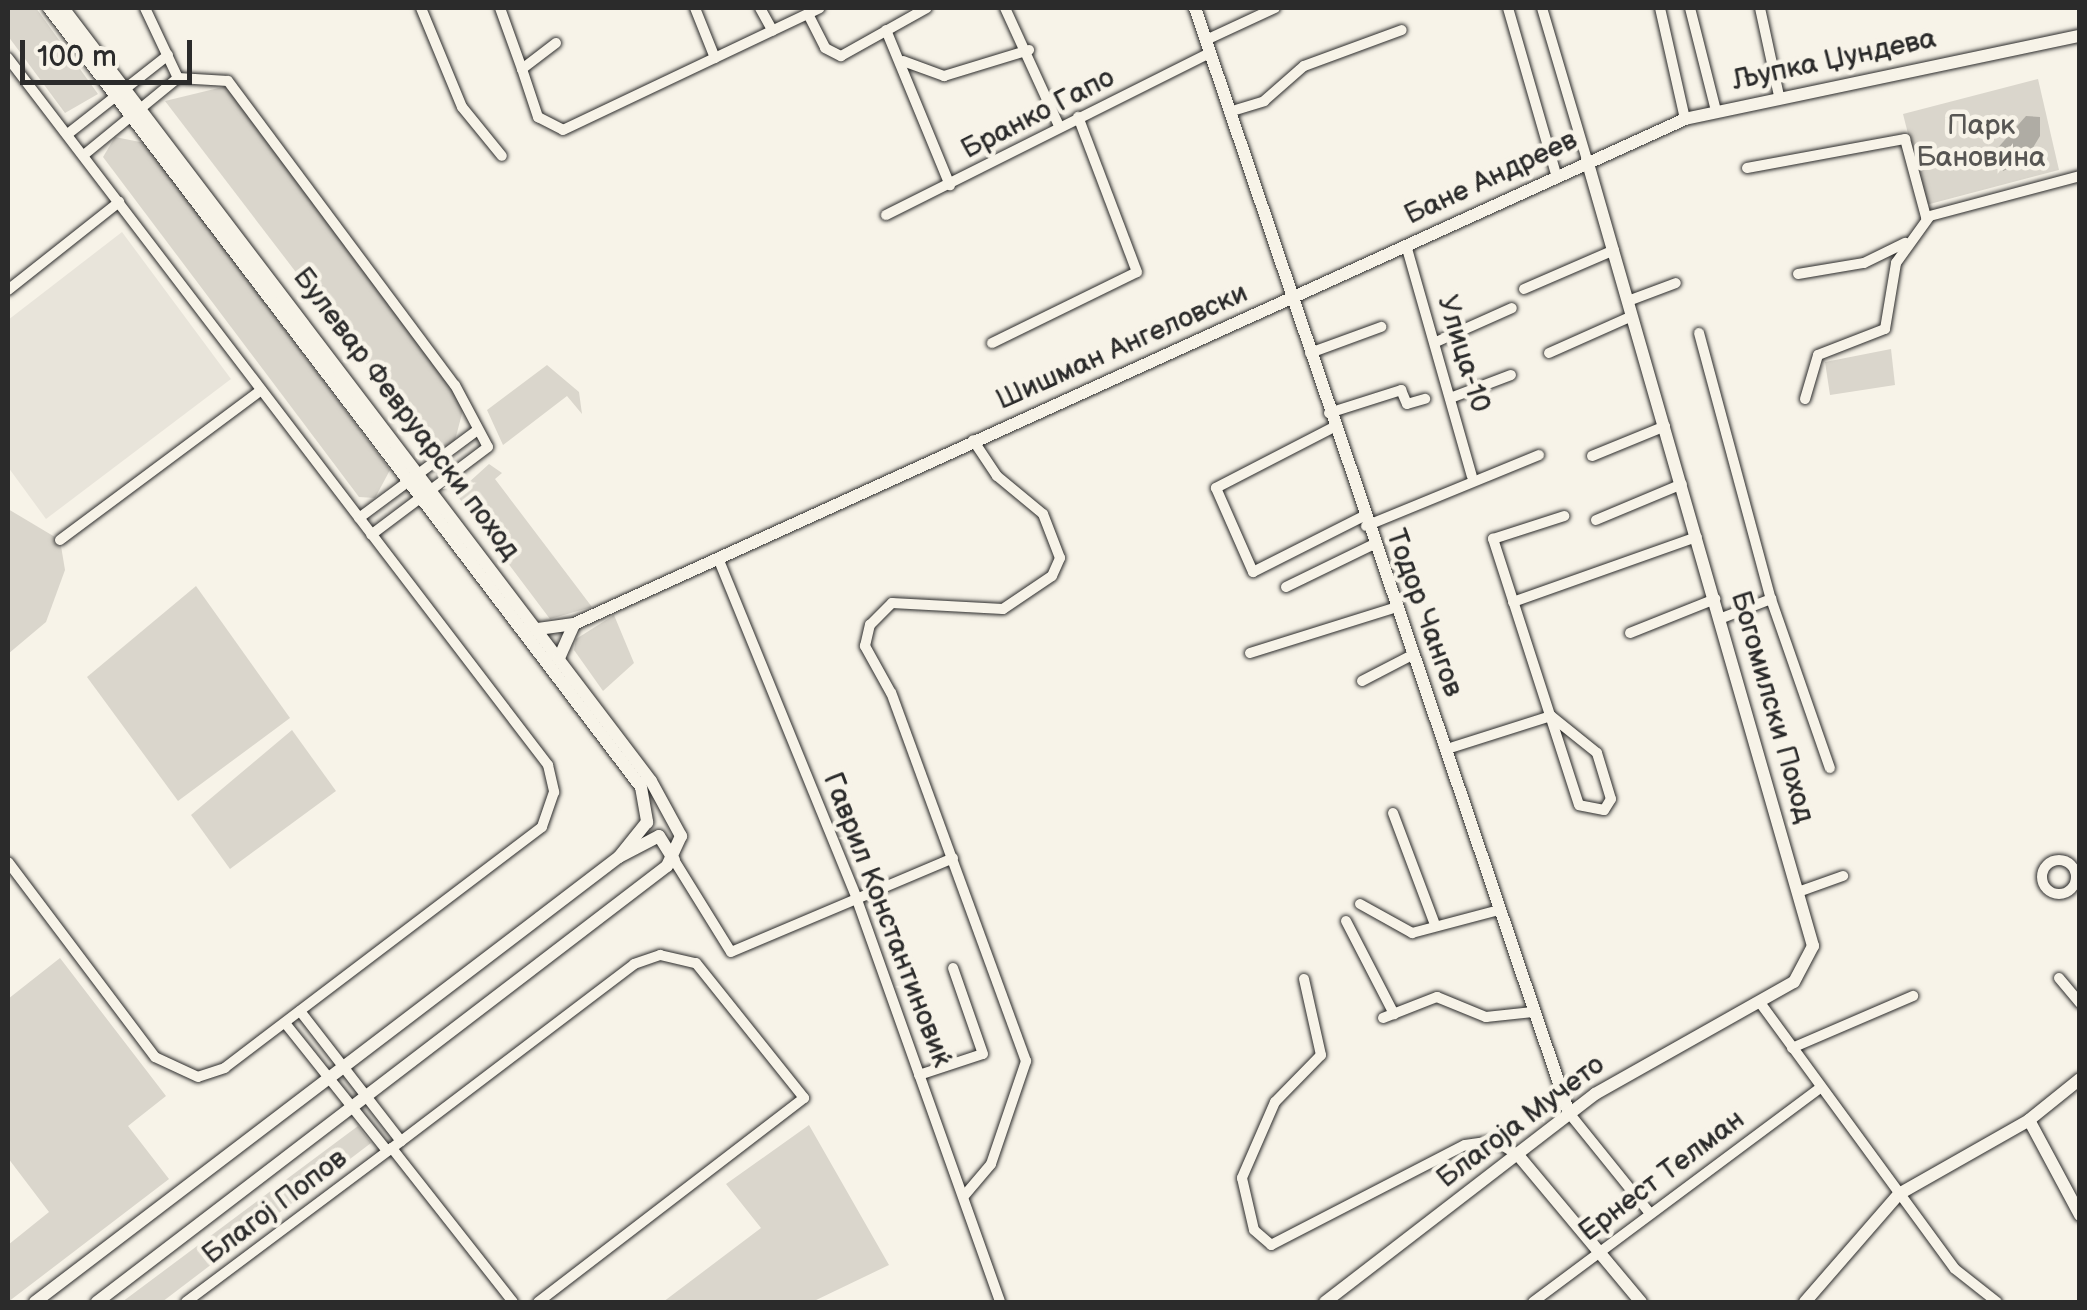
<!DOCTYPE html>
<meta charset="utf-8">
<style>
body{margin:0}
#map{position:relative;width:2087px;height:1310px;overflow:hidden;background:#f7f3e8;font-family:"Balsamiq Sans",sans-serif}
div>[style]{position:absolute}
.built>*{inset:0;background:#e8e4da}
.green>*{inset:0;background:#dad6cc}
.water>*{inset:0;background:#afaca4}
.roads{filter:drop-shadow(0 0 2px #2b2b2b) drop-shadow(0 0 2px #2b2b2b)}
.minor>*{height:10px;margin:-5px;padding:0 5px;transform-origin:5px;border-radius:5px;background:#f7f3e8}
.minor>.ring{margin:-5px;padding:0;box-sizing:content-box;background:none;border:10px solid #f7f3e8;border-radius:50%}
.tertiary>*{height:12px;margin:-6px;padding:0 6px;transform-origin:6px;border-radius:6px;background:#f7f3e8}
span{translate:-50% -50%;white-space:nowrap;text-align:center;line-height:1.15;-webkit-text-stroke:9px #f7f3e8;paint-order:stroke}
.street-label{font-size:28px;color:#2b2b2b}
.park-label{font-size:28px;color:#575653}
.frame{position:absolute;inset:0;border:10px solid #2b2b2b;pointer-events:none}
.scale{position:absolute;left:20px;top:40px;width:172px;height:45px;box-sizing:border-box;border:5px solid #2b2b2b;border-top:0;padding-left:12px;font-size:30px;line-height:35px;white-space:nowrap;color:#2b2b2b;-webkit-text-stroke:8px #f7f3e8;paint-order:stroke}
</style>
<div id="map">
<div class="built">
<i style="clip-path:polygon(122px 232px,231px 379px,46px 519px,8px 467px,8px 320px)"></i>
</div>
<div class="green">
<i style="clip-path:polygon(8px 8px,36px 8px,98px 94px,65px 113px,8px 36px)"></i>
<i style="clip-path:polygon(2038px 79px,2059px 170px,1926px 205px,1903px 114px)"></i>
<i style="clip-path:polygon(231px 85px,464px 406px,454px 444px,438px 458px,165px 101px)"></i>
<i style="clip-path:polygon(115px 137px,145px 143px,390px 470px,375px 498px,359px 497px,103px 157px)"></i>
<i style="clip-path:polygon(1891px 349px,1895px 385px,1830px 395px,1825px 362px)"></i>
<i style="clip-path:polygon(547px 365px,579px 392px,582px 414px,567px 396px,503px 445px,487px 410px)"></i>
<i style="clip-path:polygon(489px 464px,502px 473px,495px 479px,592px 607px,550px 619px,456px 494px)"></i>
<i style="clip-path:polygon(8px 509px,60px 540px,65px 570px,46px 622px,8px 654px)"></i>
<i style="clip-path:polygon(196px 586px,290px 718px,178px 801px,87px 677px)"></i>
<i style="clip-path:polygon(614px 615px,634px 663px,603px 691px,574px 650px,576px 639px)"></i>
<i style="clip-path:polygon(292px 730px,336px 791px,230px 869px,191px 815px)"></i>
<i style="clip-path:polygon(60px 958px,166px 1096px,128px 1126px,169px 1179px,8px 1302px,8px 1245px,49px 1212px,8px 1158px,8px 999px)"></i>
<i style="clip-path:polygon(809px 1125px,889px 1265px,812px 1302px,663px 1302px,761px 1228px,726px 1184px)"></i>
<i style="clip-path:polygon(358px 1126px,371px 1143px,162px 1302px,122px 1302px)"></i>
</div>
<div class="water">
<i style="clip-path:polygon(2026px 116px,2040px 117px,2040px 136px,2025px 161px,2003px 171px,1995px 151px)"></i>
</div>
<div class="roads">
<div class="minor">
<i style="left:145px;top:8px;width:77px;rotate:64.8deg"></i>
<i style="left:178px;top:78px;width:50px;rotate:3.4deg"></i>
<i style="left:228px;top:81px;width:379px;rotate:53.3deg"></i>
<i style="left:455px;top:385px;width:70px;rotate:62deg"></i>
<i style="left:488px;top:447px;width:146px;rotate:143.1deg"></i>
<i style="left:421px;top:8px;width:107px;rotate:67.5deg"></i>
<i style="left:462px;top:107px;width:63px;rotate:50.8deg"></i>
<i style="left:500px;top:8px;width:65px;rotate:70.2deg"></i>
<i style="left:695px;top:8px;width:54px;rotate:68.2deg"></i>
<i style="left:760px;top:8px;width:26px;rotate:61deg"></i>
<i style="left:1005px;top:8px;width:130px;rotate:65.4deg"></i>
<i style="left:1508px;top:8px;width:173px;rotate:73.9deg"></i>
<i style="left:1542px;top:8px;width:159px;rotate:73.5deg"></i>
<i style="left:1660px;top:8px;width:114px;rotate:77.3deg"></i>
<i style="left:1690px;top:8px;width:106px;rotate:75.8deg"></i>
<i style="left:1760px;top:8px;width:90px;rotate:77.8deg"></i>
<i style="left:808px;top:14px;width:38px;rotate:63deg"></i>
<i style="left:825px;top:48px;width:18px;rotate:27deg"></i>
<i style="left:841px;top:56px;width:98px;rotate:-29.2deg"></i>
<i style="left:886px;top:30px;width:168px;rotate:67.6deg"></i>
<i style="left:1206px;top:40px;width:76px;rotate:-24.9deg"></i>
<i style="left:556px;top:43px;width:43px;rotate:142.6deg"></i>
<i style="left:522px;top:69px;width:51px;rotate:71.6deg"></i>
<i style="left:538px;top:117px;width:28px;rotate:27deg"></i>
<i style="left:563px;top:130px;width:284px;rotate:-25.4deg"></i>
<i style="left:8px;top:58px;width:890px;rotate:52.63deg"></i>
<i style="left:548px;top:765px;width:28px;rotate:77deg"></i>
<i style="left:554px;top:792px;width:37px;rotate:109deg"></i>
<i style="left:542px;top:827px;width:398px;rotate:142.8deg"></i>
<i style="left:225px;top:1068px;width:28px;rotate:162deg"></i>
<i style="left:198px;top:1077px;width:47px;rotate:-155.1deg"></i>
<i style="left:155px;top:1057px;width:244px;rotate:-127deg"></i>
<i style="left:903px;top:61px;width:44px;rotate:20.1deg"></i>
<i style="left:944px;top:76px;width:89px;rotate:-17deg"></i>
<i style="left:1229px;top:112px;width:37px;rotate:-17deg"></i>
<i style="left:1264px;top:101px;width:53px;rotate:-41.2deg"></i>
<i style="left:1304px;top:66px;width:104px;rotate:-20.2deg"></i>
<i style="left:69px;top:133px;width:126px;rotate:-38.2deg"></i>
<i style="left:85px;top:154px;width:120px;rotate:-39.3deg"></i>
<i style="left:1747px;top:168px;width:161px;rotate:-10.4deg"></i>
<i style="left:1905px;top:139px;width:81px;rotate:74.9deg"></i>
<i style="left:1926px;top:217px;width:159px;rotate:-14.9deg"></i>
<i style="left:886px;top:215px;width:362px;rotate:-26.6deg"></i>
<i style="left:1406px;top:245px;width:240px;rotate:74.1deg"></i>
<i style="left:1798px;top:274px;width:67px;rotate:-9.5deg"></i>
<i style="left:1864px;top:263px;width:46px;rotate:-26deg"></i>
<i style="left:1524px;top:289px;width:98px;rotate:-23.4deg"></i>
<i style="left:8px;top:290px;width:142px;rotate:-38.4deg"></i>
<i style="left:1628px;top:301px;width:51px;rotate:-20.6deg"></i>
<i style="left:1699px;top:333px;width:276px;rotate:74.9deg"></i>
<i style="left:1771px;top:599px;width:179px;rotate:70.8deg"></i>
<i style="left:1436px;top:342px;width:83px;rotate:-24.1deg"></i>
<i style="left:992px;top:343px;width:161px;rotate:-26.1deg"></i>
<i style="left:1137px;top:272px;width:166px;rotate:-110.8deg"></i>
<i style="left:1310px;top:353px;width:76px;rotate:-20.1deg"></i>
<i style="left:1549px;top:353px;width:91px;rotate:-24deg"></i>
<i style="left:1453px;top:397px;width:62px;rotate:-20.8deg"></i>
<i style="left:1805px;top:399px;width:46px;rotate:-73.5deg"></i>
<i style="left:1818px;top:355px;width:72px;rotate:-21.2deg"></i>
<i style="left:1885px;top:329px;width:67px;rotate:-80.5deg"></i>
<i style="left:1896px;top:263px;width:57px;rotate:-54.3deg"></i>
<i style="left:1329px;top:413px;width:76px;rotate:-17.7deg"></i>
<i style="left:1401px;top:390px;width:15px;rotate:67deg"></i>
<i style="left:1407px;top:404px;width:19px;rotate:-16deg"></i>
<i style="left:1334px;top:427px;width:133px;rotate:152.7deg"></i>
<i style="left:1216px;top:488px;width:92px;rotate:66.2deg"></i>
<i style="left:1253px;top:572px;width:122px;rotate:-26.8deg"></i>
<i style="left:1592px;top:456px;width:79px;rotate:-22.3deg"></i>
<i style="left:359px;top:518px;width:146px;rotate:-36.6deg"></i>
<i style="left:1596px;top:520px;width:93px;rotate:-22.7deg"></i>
<i style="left:1366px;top:526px;width:187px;rotate:-22.3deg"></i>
<i style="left:60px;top:540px;width:251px;rotate:-36.7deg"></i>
<i style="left:718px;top:558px;width:366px;rotate:67.8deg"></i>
<i style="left:856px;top:897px;width:430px;rotate:70.4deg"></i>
<i style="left:1286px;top:587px;width:96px;rotate:-26deg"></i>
<i style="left:1513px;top:602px;width:195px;rotate:-19.5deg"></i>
<i style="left:1722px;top:618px;width:53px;rotate:-21.2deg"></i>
<i style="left:1630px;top:633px;width:92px;rotate:-21.8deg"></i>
<i style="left:1250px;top:653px;width:154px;rotate:-17.4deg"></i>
<i style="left:1362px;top:681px;width:59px;rotate:-27.4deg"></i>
<i style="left:1551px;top:716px;width:59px;rotate:38.8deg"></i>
<i style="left:1597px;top:753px;width:48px;rotate:73.1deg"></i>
<i style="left:1611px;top:799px;width:13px;rotate:122deg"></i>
<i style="left:1604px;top:810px;width:25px;rotate:-169deg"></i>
<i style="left:1579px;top:805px;width:280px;rotate:-107.9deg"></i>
<i style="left:1493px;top:539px;width:75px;rotate:-17.9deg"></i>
<i style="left:1447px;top:749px;width:109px;rotate:-17.6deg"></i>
<i style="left:1393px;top:813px;width:120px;rotate:69.4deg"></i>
<i class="ring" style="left:2042px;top:860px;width:24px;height:24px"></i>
<i style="left:674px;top:860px;width:108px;rotate:58.2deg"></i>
<i style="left:731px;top:952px;width:241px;rotate:-22.9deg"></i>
<i style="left:1798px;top:892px;width:48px;rotate:-19.6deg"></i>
<i style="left:1360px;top:904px;width:60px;rotate:29.1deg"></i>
<i style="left:1412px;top:933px;width:90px;rotate:-14.8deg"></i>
<i style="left:1346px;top:921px;width:105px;rotate:62.7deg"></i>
<i style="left:2059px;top:978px;width:33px;rotate:50deg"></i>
<i style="left:1304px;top:979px;width:78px;rotate:77.4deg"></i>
<i style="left:1321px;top:1055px;width:66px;rotate:134.4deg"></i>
<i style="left:1275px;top:1102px;width:83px;rotate:113.5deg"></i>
<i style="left:1242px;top:1178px;width:53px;rotate:77deg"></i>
<i style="left:1254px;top:1230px;width:23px;rotate:41deg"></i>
<i style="left:1271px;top:1245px;width:218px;rotate:-27.3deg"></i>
<i style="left:1465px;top:1145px;width:30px;rotate:-8deg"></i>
<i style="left:1495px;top:1141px;width:27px;rotate:31deg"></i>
<i style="left:1761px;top:1004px;width:328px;rotate:53.8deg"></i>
<i style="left:1955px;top:1269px;width:53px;rotate:38.2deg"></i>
<i style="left:300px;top:1011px;width:165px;rotate:52.2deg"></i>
<i style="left:1383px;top:1018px;width:58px;rotate:-21.3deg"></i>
<i style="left:1437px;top:997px;width:53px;rotate:22.2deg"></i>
<i style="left:1486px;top:1017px;width:47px;rotate:-6.1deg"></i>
<i style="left:285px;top:1023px;width:164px;rotate:51.4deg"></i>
<i style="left:1792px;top:1048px;width:132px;rotate:-23.3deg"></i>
<i style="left:919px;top:1075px;width:67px;rotate:-18.2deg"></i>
<i style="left:983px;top:1054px;width:91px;rotate:-109.2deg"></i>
<i style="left:1569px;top:1113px;width:127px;rotate:51.1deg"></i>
<i style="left:964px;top:1196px;width:42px;rotate:-49.8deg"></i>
<i style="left:991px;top:1164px;width:109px;rotate:-71.2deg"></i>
<i style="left:1026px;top:1061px;width:392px;rotate:-110.1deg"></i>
<i style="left:891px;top:693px;width:54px;rotate:-119deg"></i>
<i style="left:865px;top:646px;width:22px;rotate:-77deg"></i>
<i style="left:870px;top:625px;width:31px;rotate:-45deg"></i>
<i style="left:892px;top:603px;width:111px;rotate:3.1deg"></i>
<i style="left:1003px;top:609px;width:59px;rotate:-34deg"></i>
<i style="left:1052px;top:576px;width:20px;rotate:-66deg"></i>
<i style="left:1060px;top:558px;width:47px;rotate:-111.1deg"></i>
<i style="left:1043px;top:514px;width:60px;rotate:-140.4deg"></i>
<i style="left:997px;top:476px;width:43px;rotate:-123.7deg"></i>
<i style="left:186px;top:1302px;width:257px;rotate:-36.8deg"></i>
<i style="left:513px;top:1302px;width:196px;rotate:-128.2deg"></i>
<i style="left:392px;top:1148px;width:304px;rotate:-37.2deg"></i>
<i style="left:634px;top:964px;width:28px;rotate:-19deg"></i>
<i style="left:660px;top:955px;width:37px;rotate:13deg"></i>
<i style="left:696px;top:963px;width:173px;rotate:51.3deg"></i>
<i style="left:804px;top:1098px;width:335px;rotate:142.5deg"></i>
<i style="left:1533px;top:1302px;width:358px;rotate:-36.7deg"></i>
</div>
<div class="tertiary">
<i style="left:49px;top:8px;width:978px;rotate:52.77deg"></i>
<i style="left:641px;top:787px;width:36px;rotate:80deg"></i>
<i style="left:647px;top:822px;width:45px;rotate:128.7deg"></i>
<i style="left:63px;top:8px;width:971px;rotate:52.74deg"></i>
<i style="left:651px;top:781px;width:63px;rotate:61.4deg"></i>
<i style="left:681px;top:836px;width:33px;rotate:115deg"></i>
<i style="left:667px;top:866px;width:718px;rotate:142.59deg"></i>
<i style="left:1195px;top:8px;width:1167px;rotate:71.3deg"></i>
<i style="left:538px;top:629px;width:36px;rotate:-8deg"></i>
<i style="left:574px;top:624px;width:1220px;rotate:-24.44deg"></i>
<i style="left:1685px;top:119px;width:404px;rotate:-11.9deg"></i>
<i style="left:559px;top:658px;width:37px;rotate:-66deg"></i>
<i style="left:2029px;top:1120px;width:108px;rotate:61.8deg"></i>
<i style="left:1518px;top:1155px;width:192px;rotate:50.1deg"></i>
<i style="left:35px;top:1302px;width:734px;rotate:-37.31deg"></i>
<i style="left:619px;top:857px;width:45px;rotate:-27.7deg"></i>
<i style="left:659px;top:836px;width:28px;rotate:58deg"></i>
<i style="left:1325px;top:1302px;width:341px;rotate:-37.6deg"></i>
<i style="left:1595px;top:1094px;width:228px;rotate:-29.4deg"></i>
<i style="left:1794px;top:982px;width:41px;rotate:-62.2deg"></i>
<i style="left:1813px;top:946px;width:818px;rotate:-106.04deg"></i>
<i style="left:1805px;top:1302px;width:143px;rotate:-49deg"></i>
<i style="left:1899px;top:1194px;width:150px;rotate:-29.6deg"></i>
<i style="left:2029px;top:1120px;width:65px;rotate:-38.8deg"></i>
</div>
</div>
<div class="street-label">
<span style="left:1834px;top:60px;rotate:-12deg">Љупка Џундева</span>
<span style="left:1038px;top:114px;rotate:-27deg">Бранко Гапо</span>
<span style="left:1491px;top:178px;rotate:-25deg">Бане Андреев</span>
<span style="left:1122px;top:347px;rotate:-24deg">Шишман Ангеловски</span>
<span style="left:1463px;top:354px;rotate:73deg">Улица-10</span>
<span style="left:406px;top:414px;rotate:53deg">Булевар Февруарски поход</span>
<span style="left:1424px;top:613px;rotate:70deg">Тодор Чангов</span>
<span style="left:1772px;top:707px;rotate:74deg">Богомилски Поход</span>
<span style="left:887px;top:920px;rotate:69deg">Гаврил Константиновиќ</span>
<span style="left:1521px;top:1122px;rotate:-37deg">Благоја Мучето</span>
<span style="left:1662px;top:1176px;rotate:-37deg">Ернест Телман</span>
<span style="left:275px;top:1207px;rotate:-37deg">Благој Попов</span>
</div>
<div class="park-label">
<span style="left:1981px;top:142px">Парк<br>Бановина</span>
</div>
<div class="frame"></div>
<div class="scale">100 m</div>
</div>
